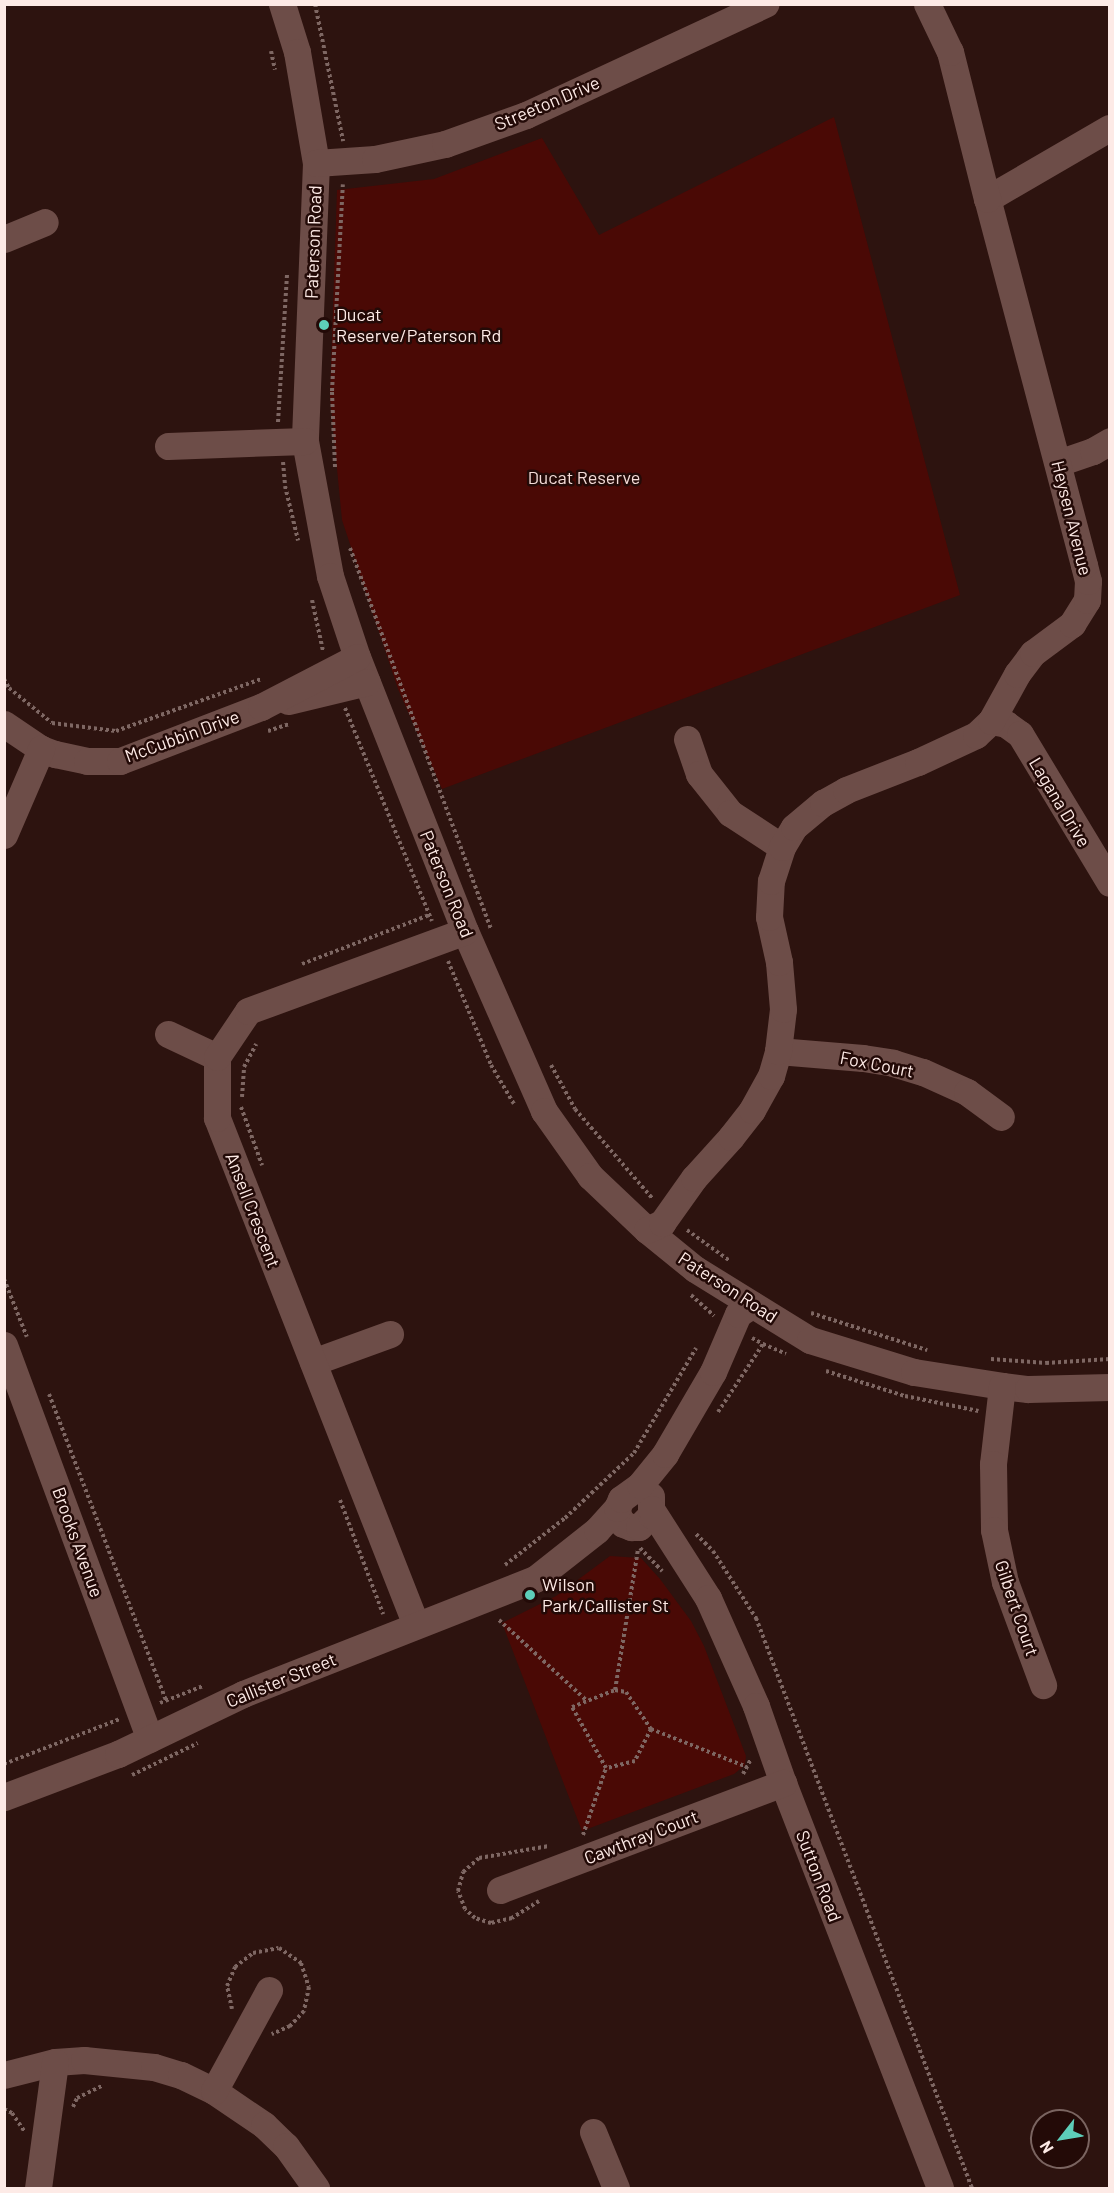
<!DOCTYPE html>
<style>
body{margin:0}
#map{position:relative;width:1114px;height:2193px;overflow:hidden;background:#2d130f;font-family:Barlow,sans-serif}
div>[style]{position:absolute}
.green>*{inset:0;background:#4a0905}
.path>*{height:4px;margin-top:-2px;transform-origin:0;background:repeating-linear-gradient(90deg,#7e6763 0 3px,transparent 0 6px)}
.minor>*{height:27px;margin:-13.5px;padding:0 13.5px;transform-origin:13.5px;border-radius:13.5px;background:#6d4d48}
.dots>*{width:16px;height:16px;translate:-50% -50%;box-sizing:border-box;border:3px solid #230a07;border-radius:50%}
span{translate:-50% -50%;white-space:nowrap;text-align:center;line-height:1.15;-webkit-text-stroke:5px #230a07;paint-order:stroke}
.street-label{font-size:18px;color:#fdeae6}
.poi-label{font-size:18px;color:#fdeae6}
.left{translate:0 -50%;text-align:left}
.park-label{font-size:18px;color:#f5dcd8}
.frame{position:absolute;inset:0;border:6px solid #fdeae6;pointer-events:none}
.north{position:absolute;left:1030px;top:2109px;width:60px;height:60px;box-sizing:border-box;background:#230a07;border:2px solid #7a6460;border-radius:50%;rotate:239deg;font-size:16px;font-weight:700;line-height:24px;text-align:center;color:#fdeae6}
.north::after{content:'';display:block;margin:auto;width:21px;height:27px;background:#5dceb9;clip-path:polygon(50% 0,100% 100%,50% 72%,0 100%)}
</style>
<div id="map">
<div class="green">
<i style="clip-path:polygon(834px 117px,960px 595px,442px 789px,398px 689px,342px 520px,330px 397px,337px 190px,434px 179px,542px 138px,599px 235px)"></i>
<i style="clip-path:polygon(610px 1556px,641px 1558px,660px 1579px,691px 1621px,704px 1646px,746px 1756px,745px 1765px,734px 1774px,582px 1831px,502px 1623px,556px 1596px)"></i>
</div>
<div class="path">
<i style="left:315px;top:4px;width:140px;rotate:78.4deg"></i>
<i style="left:271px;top:51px;width:19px;rotate:78deg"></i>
<i style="left:278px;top:422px;width:148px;rotate:-86.5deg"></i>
<i style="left:283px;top:462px;width:24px;rotate:85deg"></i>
<i style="left:285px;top:486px;width:56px;rotate:76.5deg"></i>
<i style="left:335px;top:467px;width:76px;rotate:-92.3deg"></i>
<i style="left:332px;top:391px;width:207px;rotate:-87deg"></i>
<i style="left:350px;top:548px;width:406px;rotate:69.7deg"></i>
<i style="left:312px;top:600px;width:52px;rotate:77.8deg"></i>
<i style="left:4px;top:679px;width:10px;rotate:61deg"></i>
<i style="left:9px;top:688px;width:55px;rotate:39.1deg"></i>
<i style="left:52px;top:723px;width:64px;rotate:7.1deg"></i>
<i style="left:116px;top:731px;width:154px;rotate:-19.7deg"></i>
<i style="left:345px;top:708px;width:230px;rotate:67.8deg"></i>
<i style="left:268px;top:731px;width:22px;rotate:-18deg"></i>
<i style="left:448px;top:961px;width:113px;rotate:67.5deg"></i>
<i style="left:491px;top:1065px;width:45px;rotate:59.5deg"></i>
<i style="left:302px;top:964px;width:136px;rotate:-21.1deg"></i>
<i style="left:551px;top:1065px;width:50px;rotate:61.4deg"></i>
<i style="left:575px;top:1109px;width:119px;rotate:49.1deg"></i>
<i style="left:242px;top:1097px;width:30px;rotate:-86deg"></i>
<i style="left:244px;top:1067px;width:26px;rotate:-62deg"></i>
<i style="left:241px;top:1107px;width:62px;rotate:70.1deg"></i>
<i style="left:687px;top:1230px;width:53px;rotate:35.8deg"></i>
<i style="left:4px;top:1279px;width:62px;rotate:68.4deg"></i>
<i style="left:691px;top:1295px;width:31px;rotate:42deg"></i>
<i style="left:811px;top:1313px;width:122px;rotate:17.7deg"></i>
<i style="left:752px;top:1338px;width:13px;rotate:29deg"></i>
<i style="left:991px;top:1359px;width:55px;rotate:4.2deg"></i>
<i style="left:1046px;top:1363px;width:64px;rotate:-3.6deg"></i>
<i style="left:826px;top:1371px;width:83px;rotate:17.6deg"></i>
<i style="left:905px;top:1396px;width:75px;rotate:11.6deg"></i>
<i style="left:49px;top:1394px;width:329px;rotate:69.1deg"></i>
<i style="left:718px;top:1412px;width:82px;rotate:-56.5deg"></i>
<i style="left:763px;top:1344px;width:25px;rotate:23deg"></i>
<i style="left:340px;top:1500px;width:122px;rotate:69.3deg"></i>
<i style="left:696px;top:1534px;width:24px;rotate:45deg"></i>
<i style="left:713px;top:1551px;width:80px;rotate:57.3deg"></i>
<i style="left:756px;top:1618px;width:610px;rotate:69.25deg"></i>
<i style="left:640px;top:1548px;width:32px;rotate:46deg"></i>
<i style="left:505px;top:1565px;width:76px;rotate:-38.1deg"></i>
<i style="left:565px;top:1518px;width:95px;rotate:-43.3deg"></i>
<i style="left:634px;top:1453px;width:122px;rotate:-59.4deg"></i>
<i style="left:499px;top:1620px;width:120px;rotate:42.6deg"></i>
<i style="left:615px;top:1690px;width:143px;rotate:-80.7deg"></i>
<i style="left:160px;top:1703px;width:46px;rotate:-21.6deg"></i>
<i style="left:651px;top:1729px;width:103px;rotate:21.6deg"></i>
<i style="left:4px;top:1764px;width:124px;rotate:-21.2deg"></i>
<i style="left:743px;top:1774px;width:17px;rotate:-62deg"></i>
<i style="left:132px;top:1775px;width:73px;rotate:-25.9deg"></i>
<i style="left:583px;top:1835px;width:71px;rotate:-71.1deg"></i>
<i style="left:606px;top:1768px;width:70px;rotate:-119.1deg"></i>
<i style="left:572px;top:1707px;width:46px;rotate:-21.6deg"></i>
<i style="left:615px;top:1690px;width:11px;rotate:10deg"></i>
<i style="left:626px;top:1692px;width:45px;rotate:56deg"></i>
<i style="left:651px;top:1729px;width:36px;rotate:117deg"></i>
<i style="left:635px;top:1761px;width:30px;rotate:166deg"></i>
<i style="left:539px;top:1901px;width:32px;rotate:148deg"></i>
<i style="left:512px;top:1918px;width:22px;rotate:167deg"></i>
<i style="left:491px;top:1923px;width:17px;rotate:-163deg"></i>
<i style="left:475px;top:1918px;width:13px;rotate:-138deg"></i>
<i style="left:465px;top:1909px;width:19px;rotate:-111deg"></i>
<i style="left:458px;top:1891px;width:20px;rotate:-75deg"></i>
<i style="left:463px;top:1872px;width:21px;rotate:-41deg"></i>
<i style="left:479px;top:1858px;width:71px;rotate:-9.7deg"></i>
<i style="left:232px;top:2009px;width:24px;rotate:-102deg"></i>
<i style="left:227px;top:1986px;width:21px;rotate:-67deg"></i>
<i style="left:235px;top:1967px;width:23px;rotate:-38deg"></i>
<i style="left:253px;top:1953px;width:26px;rotate:-11deg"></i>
<i style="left:279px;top:1948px;width:27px;rotate:34deg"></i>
<i style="left:301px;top:1963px;width:25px;rotate:72deg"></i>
<i style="left:309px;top:1987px;width:25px;rotate:102deg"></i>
<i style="left:304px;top:2011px;width:21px;rotate:133deg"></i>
<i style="left:290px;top:2026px;width:20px;rotate:156deg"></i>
<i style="left:73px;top:2107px;width:10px;rotate:-66deg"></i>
<i style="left:77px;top:2098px;width:28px;rotate:-26deg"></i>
<i style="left:4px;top:2109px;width:9px;rotate:27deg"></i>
<i style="left:12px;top:2113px;width:22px;rotate:56deg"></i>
</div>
<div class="minor">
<i style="left:282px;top:4px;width:50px;rotate:72.6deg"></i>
<i style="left:297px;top:52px;width:113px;rotate:80.3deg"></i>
<i style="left:316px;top:163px;width:278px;rotate:92.3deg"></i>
<i style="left:305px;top:441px;width:137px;rotate:79.5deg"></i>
<i style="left:330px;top:576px;width:85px;rotate:71.6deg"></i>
<i style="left:357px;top:657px;width:295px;rotate:68.5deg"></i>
<i style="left:465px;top:931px;width:197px;rotate:66.3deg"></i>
<i style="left:544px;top:1111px;width:80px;rotate:54.7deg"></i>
<i style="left:590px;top:1176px;width:79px;rotate:43.5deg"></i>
<i style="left:647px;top:1230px;width:62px;rotate:39.1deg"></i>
<i style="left:695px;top:1269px;width:135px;rotate:31.7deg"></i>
<i style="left:810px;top:1340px;width:109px;rotate:17.1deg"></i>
<i style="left:914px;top:1372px;width:89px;rotate:9deg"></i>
<i style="left:1002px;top:1386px;width:26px;rotate:7deg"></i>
<i style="left:1028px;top:1389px;width:82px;rotate:-1.4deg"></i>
<i style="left:316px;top:163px;width:59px;rotate:-3.9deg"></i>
<i style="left:375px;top:159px;width:72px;rotate:-12.1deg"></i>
<i style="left:445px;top:144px;width:86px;rotate:-19.7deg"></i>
<i style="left:526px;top:115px;width:264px;rotate:-24.9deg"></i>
<i style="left:987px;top:199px;width:141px;rotate:-30.2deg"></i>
<i style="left:4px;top:239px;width:44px;rotate:-22.5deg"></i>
<i style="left:168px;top:446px;width:137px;rotate:-2.1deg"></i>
<i style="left:1058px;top:463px;width:37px;rotate:-19deg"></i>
<i style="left:1093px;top:451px;width:20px;rotate:-30deg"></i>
<i style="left:288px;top:701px;width:81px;rotate:-13.5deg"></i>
<i style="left:991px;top:721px;width:15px;rotate:11deg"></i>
<i style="left:1006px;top:724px;width:17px;rotate:36deg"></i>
<i style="left:1020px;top:734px;width:174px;rotate:58.9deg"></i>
<i style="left:4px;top:724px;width:45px;rotate:34deg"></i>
<i style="left:41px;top:749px;width:15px;rotate:20deg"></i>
<i style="left:55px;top:754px;width:33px;rotate:12deg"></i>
<i style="left:87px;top:761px;width:33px"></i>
<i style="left:120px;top:761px;width:151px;rotate:-21deg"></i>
<i style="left:261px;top:707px;width:108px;rotate:-27.5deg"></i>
<i style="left:687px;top:739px;width:37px;rotate:71deg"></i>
<i style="left:699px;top:774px;width:50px;rotate:51.5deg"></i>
<i style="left:730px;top:813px;width:62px;rotate:33.2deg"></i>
<i style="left:4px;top:835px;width:94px;rotate:-66.7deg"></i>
<i style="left:168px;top:1034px;width:54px;rotate:25.1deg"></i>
<i style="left:778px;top:1051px;width:85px;rotate:4.7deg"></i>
<i style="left:863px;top:1058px;width:30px;rotate:9deg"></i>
<i style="left:893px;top:1063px;width:31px;rotate:17deg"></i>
<i style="left:923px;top:1072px;width:48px;rotate:24.4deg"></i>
<i style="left:967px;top:1092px;width:42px;rotate:36.3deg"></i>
<i style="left:647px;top:1230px;width:17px;rotate:-25deg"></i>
<i style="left:662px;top:1223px;width:55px;rotate:-54.6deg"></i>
<i style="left:694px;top:1178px;width:55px;rotate:-47.9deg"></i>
<i style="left:731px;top:1137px;width:34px;rotate:-52deg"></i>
<i style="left:752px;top:1110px;width:39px;rotate:-61deg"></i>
<i style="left:771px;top:1076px;width:26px;rotate:-74deg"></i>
<i style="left:778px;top:1051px;width:42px;rotate:-83.2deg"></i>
<i style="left:783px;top:1009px;width:47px;rotate:-94.9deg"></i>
<i style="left:779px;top:962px;width:46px;rotate:-102.5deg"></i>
<i style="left:769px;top:917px;width:36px;rotate:-87deg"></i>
<i style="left:771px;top:881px;width:36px;rotate:-72deg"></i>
<i style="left:782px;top:847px;width:23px;rotate:-59deg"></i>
<i style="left:794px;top:827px;width:38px;rotate:-40deg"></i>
<i style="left:823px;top:803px;width:26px;rotate:-29deg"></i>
<i style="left:846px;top:790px;width:77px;rotate:-21.3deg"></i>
<i style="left:918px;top:762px;width:64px;rotate:-25deg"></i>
<i style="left:976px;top:735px;width:21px;rotate:-43deg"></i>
<i style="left:991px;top:721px;width:54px;rotate:-61deg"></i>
<i style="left:1017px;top:674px;width:26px;rotate:-53deg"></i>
<i style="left:1033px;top:653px;width:49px;rotate:-36.6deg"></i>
<i style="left:1072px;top:624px;width:28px;rotate:-58deg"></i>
<i style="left:1087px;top:600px;width:19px;rotate:-87deg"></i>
<i style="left:1088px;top:581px;width:16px;rotate:-104deg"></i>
<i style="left:1084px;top:565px;width:379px;rotate:-104.8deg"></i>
<i style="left:987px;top:199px;width:152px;rotate:-104.1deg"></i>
<i style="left:950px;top:52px;width:53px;rotate:-115.6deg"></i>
<i style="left:4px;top:1345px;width:420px;rotate:69.7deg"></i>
<i style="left:313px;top:1362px;width:82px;rotate:-20deg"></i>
<i style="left:1002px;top:1386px;width:79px;rotate:96.6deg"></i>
<i style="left:993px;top:1464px;width:66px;rotate:89.1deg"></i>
<i style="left:994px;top:1530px;width:53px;rotate:78.1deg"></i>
<i style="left:1005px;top:1582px;width:110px;rotate:69.7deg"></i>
<i style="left:617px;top:1508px;width:8px;rotate:83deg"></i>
<i style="left:618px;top:1516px;width:9px;rotate:58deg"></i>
<i style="left:623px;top:1524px;width:9px;rotate:21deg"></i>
<i style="left:631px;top:1527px;width:8px"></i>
<i style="left:639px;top:1527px;width:17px;rotate:-45deg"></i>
<i style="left:651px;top:1515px;width:19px;rotate:-90deg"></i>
<i style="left:651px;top:1509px;width:106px;rotate:57.4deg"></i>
<i style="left:708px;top:1598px;width:118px;rotate:66deg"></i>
<i style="left:756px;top:1706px;width:82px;rotate:70.7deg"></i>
<i style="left:783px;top:1783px;width:434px;rotate:68.8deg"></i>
<i style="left:416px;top:1625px;width:545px;rotate:-111.43deg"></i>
<i style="left:217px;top:1118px;width:61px;rotate:-90deg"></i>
<i style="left:217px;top:1057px;width:55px;rotate:-56deg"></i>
<i style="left:248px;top:1011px;width:231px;rotate:-20.2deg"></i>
<i style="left:4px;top:1797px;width:122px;rotate:-20.7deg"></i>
<i style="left:118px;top:1754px;width:139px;rotate:-25.6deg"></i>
<i style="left:243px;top:1694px;width:314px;rotate:-21.5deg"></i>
<i style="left:535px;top:1579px;width:79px;rotate:-38.3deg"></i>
<i style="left:597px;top:1530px;width:30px;rotate:-48deg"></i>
<i style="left:617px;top:1508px;width:10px;rotate:-66deg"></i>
<i style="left:621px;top:1499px;width:24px;rotate:-36deg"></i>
<i style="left:640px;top:1485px;width:40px;rotate:-51deg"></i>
<i style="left:665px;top:1454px;width:95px;rotate:-59.7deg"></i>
<i style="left:713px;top:1372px;width:63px;rotate:-66.7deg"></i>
<i style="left:738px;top:1314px;width:17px;rotate:-33deg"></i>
<i style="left:500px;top:1890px;width:303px;rotate:-20.7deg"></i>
<i style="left:4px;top:2075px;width:53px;rotate:-14.3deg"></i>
<i style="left:55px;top:2062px;width:29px;rotate:-4deg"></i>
<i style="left:84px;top:2060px;width:70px;rotate:5.7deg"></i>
<i style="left:154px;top:2067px;width:28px;rotate:17deg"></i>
<i style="left:181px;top:2075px;width:37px;rotate:26deg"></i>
<i style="left:214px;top:2091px;width:60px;rotate:34.2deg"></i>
<i style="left:264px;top:2125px;width:30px;rotate:44deg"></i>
<i style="left:286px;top:2146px;width:52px;rotate:54.5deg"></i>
<i style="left:214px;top:2091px;width:115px;rotate:-61.4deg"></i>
<i style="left:593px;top:2132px;width:61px;rotate:67.7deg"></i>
<i style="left:38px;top:2188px;width:127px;rotate:-82.3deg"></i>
</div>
<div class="dots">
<i style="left:324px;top:325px;background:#5dceb9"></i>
<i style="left:530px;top:1595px;background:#5dceb9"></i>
</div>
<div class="street-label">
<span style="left:547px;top:103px;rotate:-23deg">Streeton Drive</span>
<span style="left:313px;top:242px;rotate:-88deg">Paterson Road</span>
<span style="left:1072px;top:518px;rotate:76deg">Heysen Avenue</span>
<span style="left:182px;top:736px;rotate:-20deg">McCubbin Drive</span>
<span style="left:1060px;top:802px;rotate:59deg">Lagana Drive</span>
<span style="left:447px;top:884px;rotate:68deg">Paterson Road</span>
<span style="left:877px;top:1064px;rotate:11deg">Fox Court</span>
<span style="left:253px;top:1210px;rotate:69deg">Ansell Crescent</span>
<span style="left:728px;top:1287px;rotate:33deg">Paterson Road</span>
<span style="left:78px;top:1542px;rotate:70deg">Brooks Avenue</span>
<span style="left:1017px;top:1608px;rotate:71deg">Gilbert Court</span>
<span style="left:281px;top:1680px;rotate:-22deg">Callister Street</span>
<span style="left:641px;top:1837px;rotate:-21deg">Cawthray Court</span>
<span style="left:819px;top:1876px;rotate:69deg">Sutton Road</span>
</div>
<div class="poi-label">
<span class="left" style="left:336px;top:325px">Ducat<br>Reserve/Paterson Rd</span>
<span class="left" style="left:542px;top:1595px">Wilson<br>Park/Callister St</span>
</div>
<div class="park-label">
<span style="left:584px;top:477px">Ducat Reserve</span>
</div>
<div class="frame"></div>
<div class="north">N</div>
</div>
